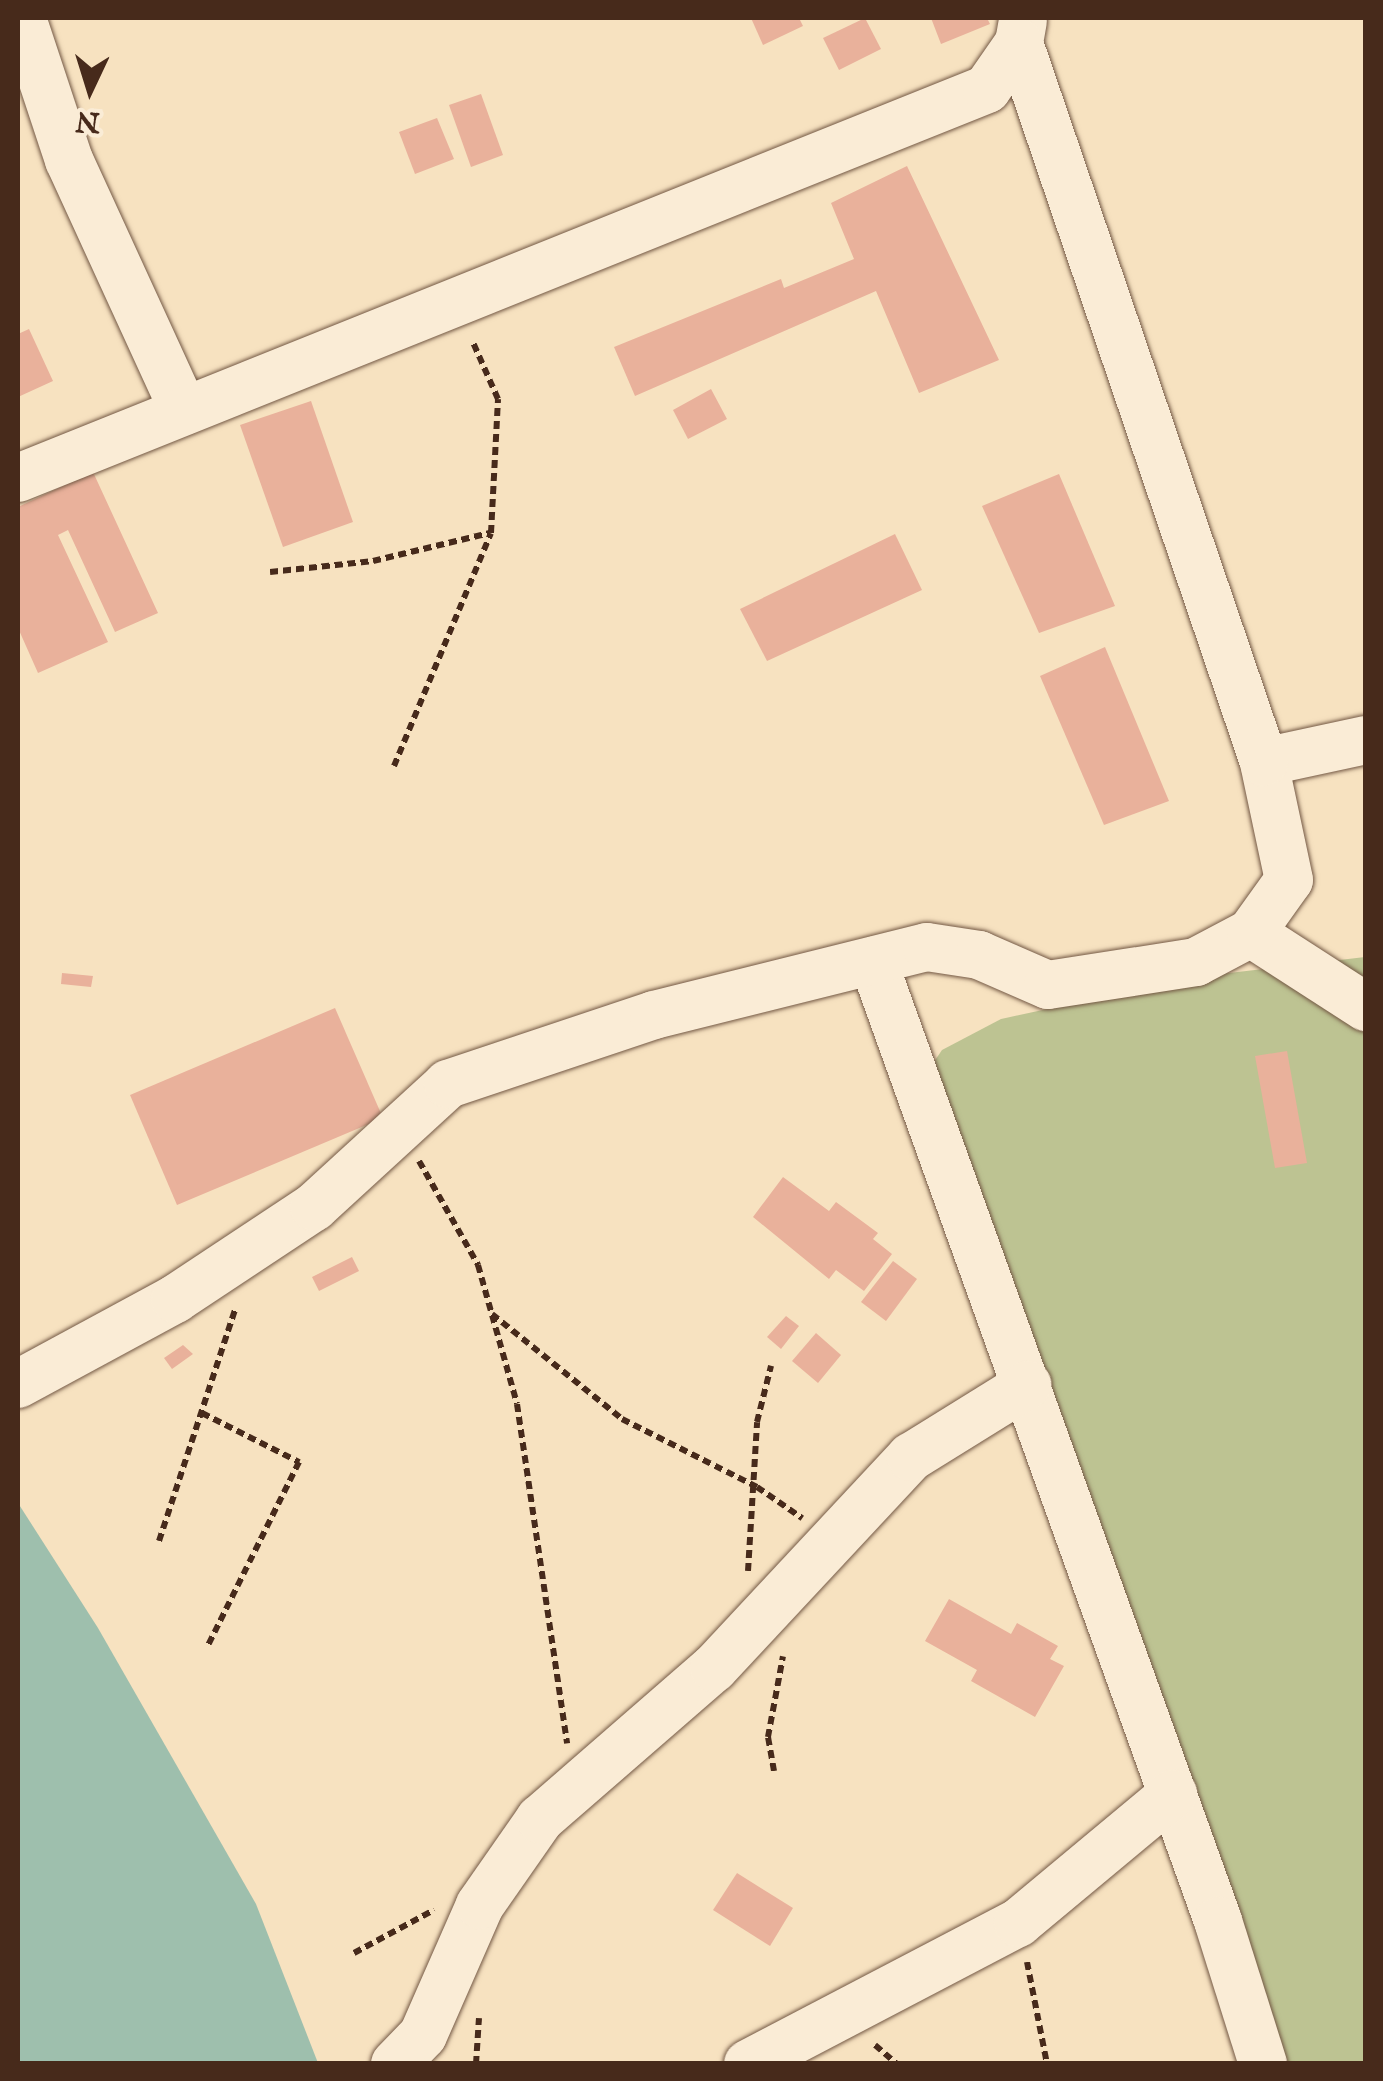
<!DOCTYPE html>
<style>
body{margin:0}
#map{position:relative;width:1383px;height:2081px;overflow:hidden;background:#f7e2c0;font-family:"IM FELL English",serif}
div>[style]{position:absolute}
.green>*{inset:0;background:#bdc392}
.water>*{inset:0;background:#9ebfad}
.building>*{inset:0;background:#e9b19b}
.path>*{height:6px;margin-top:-3px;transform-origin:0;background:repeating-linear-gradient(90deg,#472a1b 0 8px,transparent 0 13px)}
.roads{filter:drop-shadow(0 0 2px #735844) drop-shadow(0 0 2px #735844)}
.minor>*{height:48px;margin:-24px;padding:0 24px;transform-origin:24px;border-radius:24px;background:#faecd6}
span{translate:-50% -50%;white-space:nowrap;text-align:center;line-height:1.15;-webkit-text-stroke:9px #faecd6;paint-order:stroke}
.frame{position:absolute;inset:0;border:20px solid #472a1b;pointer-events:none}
.north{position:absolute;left:40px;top:40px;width:100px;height:100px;-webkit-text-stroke:8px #faecd6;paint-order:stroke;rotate:184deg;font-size:28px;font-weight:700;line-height:40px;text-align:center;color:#472a1b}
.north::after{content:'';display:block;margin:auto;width:35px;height:45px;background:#472a1b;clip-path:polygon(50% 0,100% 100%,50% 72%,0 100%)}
</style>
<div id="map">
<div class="green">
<i style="clip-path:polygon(1365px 957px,1365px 2063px,1251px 2063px,919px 1084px,942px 1050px,1001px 1019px,1195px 977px)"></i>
</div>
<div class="water">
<i style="clip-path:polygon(18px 1503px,98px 1628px,256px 1904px,318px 2063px,18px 2063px)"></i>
</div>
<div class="building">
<i style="clip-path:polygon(751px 18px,799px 18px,803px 26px,763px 45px)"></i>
<i style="clip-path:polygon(865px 18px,881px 49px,839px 70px,823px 38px)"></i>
<i style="clip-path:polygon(931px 18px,987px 18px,990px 24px,941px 44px)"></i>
<i style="clip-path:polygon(481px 94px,503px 155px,471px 167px,449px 105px)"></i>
<i style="clip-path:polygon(437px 118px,454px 159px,415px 174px,399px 132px)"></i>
<i style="clip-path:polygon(907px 166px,999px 360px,919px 393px,876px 291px,635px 396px,614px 347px,781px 279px,784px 288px,854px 259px,831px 203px)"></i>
<i style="clip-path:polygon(29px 329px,53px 381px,18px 397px,18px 334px)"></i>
<i style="clip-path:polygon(711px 389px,727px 419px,688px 439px,673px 410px)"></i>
<i style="clip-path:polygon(311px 401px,353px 522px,283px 547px,240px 425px)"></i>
<i style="clip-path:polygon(93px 472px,158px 613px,115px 632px,68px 530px,58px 535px,108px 642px,38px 673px,18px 628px,18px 507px)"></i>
<i style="clip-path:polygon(1059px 474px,1115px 606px,1039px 633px,982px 506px)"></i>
<i style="clip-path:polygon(895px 534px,922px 590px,767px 661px,740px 609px)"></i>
<i style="clip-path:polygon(1105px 647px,1169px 801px,1104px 825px,1040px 676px)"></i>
<i style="clip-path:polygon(62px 973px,93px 976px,91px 987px,61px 984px)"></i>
<i style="clip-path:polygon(335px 1008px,383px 1118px,177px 1205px,130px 1095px)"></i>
<i style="clip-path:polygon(1287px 1051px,1307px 1163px,1275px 1168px,1255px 1056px)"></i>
<i style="clip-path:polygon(783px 1177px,829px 1211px,836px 1202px,878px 1233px,873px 1239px,892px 1254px,864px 1291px,836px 1270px,829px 1279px,753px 1217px)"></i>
<i style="clip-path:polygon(352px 1257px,359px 1271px,319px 1291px,312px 1277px)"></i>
<i style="clip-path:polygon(893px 1261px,917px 1279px,886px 1321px,861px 1302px)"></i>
<i style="clip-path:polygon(786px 1316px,799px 1326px,781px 1349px,767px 1337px)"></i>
<i style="clip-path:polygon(816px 1333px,841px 1355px,818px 1383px,792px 1361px)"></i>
<i style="clip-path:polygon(183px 1345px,193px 1354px,172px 1369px,164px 1358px)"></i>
<i style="clip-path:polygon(949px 1599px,1011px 1634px,1017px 1623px,1058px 1646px,1050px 1659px,1064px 1666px,1035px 1717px,971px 1681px,977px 1670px,925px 1641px)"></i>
<i style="clip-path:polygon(737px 1873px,793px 1908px,770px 1946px,713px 1910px)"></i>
</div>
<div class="path">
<i style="left:270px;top:572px;width:104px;rotate:-6.1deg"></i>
<i style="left:373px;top:561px;width:120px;rotate:-13.5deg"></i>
<i style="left:394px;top:766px;width:252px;rotate:-67.4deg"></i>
<i style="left:491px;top:533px;width:134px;rotate:-87deg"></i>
<i style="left:498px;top:399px;width:64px;rotate:-113.8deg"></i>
<i style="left:419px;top:1161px;width:120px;rotate:60.4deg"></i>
<i style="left:478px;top:1265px;width:144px;rotate:74.3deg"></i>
<i style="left:517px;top:1404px;width:343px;rotate:81.6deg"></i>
<i style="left:492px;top:1314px;width:167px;rotate:38.9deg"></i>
<i style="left:622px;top:1419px;width:151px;rotate:26.7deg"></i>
<i style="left:757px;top:1487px;width:55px;rotate:34.6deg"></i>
<i style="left:202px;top:1413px;width:109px;rotate:26.8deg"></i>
<i style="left:299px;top:1462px;width:204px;rotate:116.4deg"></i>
<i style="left:159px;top:1541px;width:246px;rotate:-71.8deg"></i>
<i style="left:748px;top:1571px;width:149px;rotate:-86.5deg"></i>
<i style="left:757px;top:1422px;width:58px;rotate:-76deg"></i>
<i style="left:774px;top:1771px;width:35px;rotate:-100deg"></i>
<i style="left:768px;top:1737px;width:82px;rotate:-79.5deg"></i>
<i style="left:354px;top:1953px;width:91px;rotate:-28.3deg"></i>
<i style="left:1027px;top:1962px;width:104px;rotate:78.9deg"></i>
<i style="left:875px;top:2045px;width:29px;rotate:41deg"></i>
<i style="left:476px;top:2064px;width:46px;rotate:-86.3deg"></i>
</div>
<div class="roads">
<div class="minor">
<i style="left:22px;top:18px;width:150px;rotate:71.7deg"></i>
<i style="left:69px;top:160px;width:276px;rotate:65.4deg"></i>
<i style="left:18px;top:478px;width:1044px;rotate:-21.87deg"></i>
<i style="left:987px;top:89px;width:56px;rotate:-55.2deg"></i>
<i style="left:1019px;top:43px;width:22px;rotate:-80deg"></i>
<i style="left:1264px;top:762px;width:104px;rotate:-12.2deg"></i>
<i style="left:1251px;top:933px;width:137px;rotate:32.8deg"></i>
<i style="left:873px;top:961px;width:1020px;rotate:70.23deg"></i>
<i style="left:1218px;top:1921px;width:150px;rotate:72.5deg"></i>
<i style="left:18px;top:1384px;width:179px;rotate:-28.4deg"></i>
<i style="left:175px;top:1299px;width:167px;rotate:-33.5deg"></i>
<i style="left:314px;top:1207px;width:182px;rotate:-42.5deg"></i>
<i style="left:448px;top:1084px;width:217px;rotate:-18.5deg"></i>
<i style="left:654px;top:1015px;width:281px;rotate:-14deg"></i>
<i style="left:927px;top:947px;width:53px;rotate:8.7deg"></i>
<i style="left:979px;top:955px;width:75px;rotate:23.5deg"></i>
<i style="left:1048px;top:985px;width:150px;rotate:-8.8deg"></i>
<i style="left:1196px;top:962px;width:62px;rotate:-27.8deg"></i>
<i style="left:1251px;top:933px;width:65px;rotate:-54.4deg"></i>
<i style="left:1289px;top:880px;width:121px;rotate:-102deg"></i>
<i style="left:1264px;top:762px;width:760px;rotate:-108.82deg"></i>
<i style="left:395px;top:2064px;width:40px;rotate:-46deg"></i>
<i style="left:423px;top:2035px;width:142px;rotate:-66.3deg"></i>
<i style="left:480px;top:1905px;width:105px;rotate:-55.1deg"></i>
<i style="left:540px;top:1819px;width:230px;rotate:-41deg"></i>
<i style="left:714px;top:1668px;width:289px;rotate:-47deg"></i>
<i style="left:911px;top:1457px;width:137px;rotate:-31.8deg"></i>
<i style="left:748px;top:2064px;width:305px;rotate:-27.6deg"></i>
<i style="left:1018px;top:1923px;width:202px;rotate:-39.8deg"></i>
</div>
</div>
<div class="frame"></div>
<div class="north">N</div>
</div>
